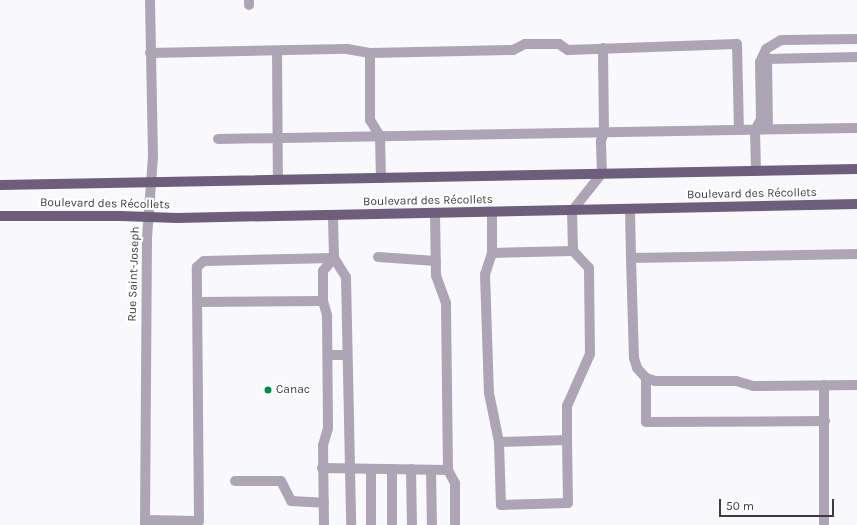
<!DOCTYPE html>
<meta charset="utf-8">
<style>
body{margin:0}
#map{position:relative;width:857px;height:525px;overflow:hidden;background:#f9f9fd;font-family:Karla,sans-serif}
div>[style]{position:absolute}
.minor>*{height:10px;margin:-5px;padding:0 5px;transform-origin:5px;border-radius:5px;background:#ada5b5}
.major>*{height:10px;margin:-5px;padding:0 5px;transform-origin:5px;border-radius:5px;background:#6d5f7b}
.dots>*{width:11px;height:11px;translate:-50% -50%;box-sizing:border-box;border:2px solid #fff;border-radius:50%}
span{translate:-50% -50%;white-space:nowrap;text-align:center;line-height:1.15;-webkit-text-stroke:4px #fff;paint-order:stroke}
.street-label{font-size:12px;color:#3b3b44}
.poi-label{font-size:12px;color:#3b3b44}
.left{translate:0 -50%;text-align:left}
.scale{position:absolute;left:719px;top:499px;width:115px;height:18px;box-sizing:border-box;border:2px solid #3b3b44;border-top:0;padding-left:5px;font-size:12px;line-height:14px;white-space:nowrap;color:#3b3b44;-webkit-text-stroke:3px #fff;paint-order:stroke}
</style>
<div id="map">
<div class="minor">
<i style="left:249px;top:5px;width:5px;rotate:-90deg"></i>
<i style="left:277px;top:51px;width:129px;rotate:89.6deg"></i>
<i style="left:150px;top:53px;width:197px;rotate:-1.2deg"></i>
<i style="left:347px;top:49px;width:23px;rotate:10deg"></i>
<i style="left:768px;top:129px;width:70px;rotate:-90.8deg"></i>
<i style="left:767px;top:59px;width:90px;rotate:-1.3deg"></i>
<i style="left:218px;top:139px;width:639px;rotate:-0.99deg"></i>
<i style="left:756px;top:171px;width:41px;rotate:-91.4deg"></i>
<i style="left:755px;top:130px;width:13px;rotate:-61deg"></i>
<i style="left:761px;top:119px;width:57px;rotate:-91deg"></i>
<i style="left:760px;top:62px;width:14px;rotate:-65deg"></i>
<i style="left:766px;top:49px;width:17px;rotate:-31deg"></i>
<i style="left:781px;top:40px;width:76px;rotate:-0.8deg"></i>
<i style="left:381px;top:178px;width:42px;rotate:-91.4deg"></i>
<i style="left:380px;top:136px;width:19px;rotate:-122deg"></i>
<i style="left:370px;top:120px;width:67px;rotate:-90deg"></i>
<i style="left:370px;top:53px;width:143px;rotate:-1.2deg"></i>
<i style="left:513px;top:50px;width:13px;rotate:-27deg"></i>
<i style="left:525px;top:44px;width:34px"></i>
<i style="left:559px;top:44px;width:11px;rotate:34deg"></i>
<i style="left:568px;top:50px;width:169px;rotate:-2deg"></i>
<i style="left:737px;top:44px;width:86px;rotate:88.7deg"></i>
<i style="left:630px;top:210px;width:48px;rotate:88.8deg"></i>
<i style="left:631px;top:258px;width:226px;rotate:-1deg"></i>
<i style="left:492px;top:213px;width:40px;rotate:90deg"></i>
<i style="left:492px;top:253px;width:81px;rotate:-1.4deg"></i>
<i style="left:573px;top:251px;width:40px;rotate:-91.4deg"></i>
<i style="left:572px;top:211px;width:48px;rotate:-51.7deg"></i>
<i style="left:602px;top:173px;width:32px;rotate:-92deg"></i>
<i style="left:601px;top:141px;width:9px;rotate:-72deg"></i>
<i style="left:604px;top:132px;width:84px;rotate:-90.7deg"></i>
<i style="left:492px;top:253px;width:22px;rotate:108deg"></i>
<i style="left:485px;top:274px;width:119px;rotate:88.1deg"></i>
<i style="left:489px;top:393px;width:50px;rotate:78.5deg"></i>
<i style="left:499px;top:442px;width:68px;rotate:-1.7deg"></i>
<i style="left:567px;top:440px;width:34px;rotate:-90deg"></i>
<i style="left:567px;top:406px;width:57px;rotate:-66.1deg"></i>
<i style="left:590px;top:354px;width:86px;rotate:-90.7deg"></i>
<i style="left:589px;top:268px;width:23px;rotate:-133deg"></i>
<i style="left:378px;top:257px;width:58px;rotate:3.9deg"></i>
<i style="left:631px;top:258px;width:100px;rotate:88.3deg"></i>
<i style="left:634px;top:358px;width:10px;rotate:73deg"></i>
<i style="left:637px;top:368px;width:13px;rotate:48deg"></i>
<i style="left:646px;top:378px;width:9px;rotate:18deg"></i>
<i style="left:655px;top:381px;width:81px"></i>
<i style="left:736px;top:381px;width:18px;rotate:16deg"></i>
<i style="left:753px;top:386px;width:104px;rotate:-0.6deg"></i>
<i style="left:323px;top:301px;width:15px;rotate:74deg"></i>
<i style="left:327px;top:315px;width:113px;rotate:89.5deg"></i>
<i style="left:328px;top:428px;width:18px;rotate:106deg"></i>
<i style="left:323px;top:445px;width:80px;rotate:89.3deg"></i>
<i style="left:198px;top:302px;width:125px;rotate:-0.5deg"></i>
<i style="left:323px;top:301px;width:30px;rotate:-90deg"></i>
<i style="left:323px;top:271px;width:17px;rotate:-50deg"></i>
<i style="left:334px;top:258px;width:22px;rotate:58deg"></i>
<i style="left:346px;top:277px;width:248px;rotate:88.8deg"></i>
<i style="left:328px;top:355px;width:19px"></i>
<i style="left:646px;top:378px;width:44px;rotate:90deg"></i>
<i style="left:646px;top:422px;width:179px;rotate:-0.3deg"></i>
<i style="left:824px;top:385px;width:140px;rotate:90deg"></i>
<i style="left:499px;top:442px;width:63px;rotate:88.2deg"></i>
<i style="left:501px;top:505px;width:67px;rotate:-1.7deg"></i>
<i style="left:568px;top:503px;width:63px;rotate:-90.9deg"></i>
<i style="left:322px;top:468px;width:126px;rotate:0.9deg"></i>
<i style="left:448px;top:470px;width:167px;rotate:-90.7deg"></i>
<i style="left:446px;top:303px;width:29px;rotate:-110deg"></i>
<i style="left:436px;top:276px;width:62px;rotate:-90.9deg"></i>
<i style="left:371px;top:469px;width:56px;rotate:90deg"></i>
<i style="left:392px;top:469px;width:56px;rotate:90deg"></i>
<i style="left:411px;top:469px;width:56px;rotate:89deg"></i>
<i style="left:431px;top:470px;width:55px;rotate:89deg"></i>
<i style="left:448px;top:470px;width:15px;rotate:62deg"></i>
<i style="left:455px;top:483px;width:42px;rotate:90deg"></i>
<i style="left:235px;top:481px;width:46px"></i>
<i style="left:281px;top:481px;width:22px;rotate:63deg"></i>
<i style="left:291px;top:501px;width:33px;rotate:3deg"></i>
<i style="left:145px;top:520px;width:54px;rotate:1.1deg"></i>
<i style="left:199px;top:521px;width:254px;rotate:-90.5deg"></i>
<i style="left:197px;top:267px;width:9px;rotate:-41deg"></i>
<i style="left:204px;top:261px;width:130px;rotate:-1.3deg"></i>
<i style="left:334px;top:258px;width:42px;rotate:-91.4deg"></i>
<i style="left:145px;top:525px;width:287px;rotate:-89.6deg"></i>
<i style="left:147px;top:238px;width:81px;rotate:-85.8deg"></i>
<i style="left:153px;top:157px;width:157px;rotate:-91.1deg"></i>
</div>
<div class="major">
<i style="left:0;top:185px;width:857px;rotate:-1.07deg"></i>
<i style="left:0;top:216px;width:121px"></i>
<i style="left:121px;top:216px;width:56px;rotate:2deg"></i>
<i style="left:177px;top:218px;width:680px;rotate:-1.18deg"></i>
</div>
<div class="dots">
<i style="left:268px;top:390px;background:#028c49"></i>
</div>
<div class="street-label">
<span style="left:752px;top:194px;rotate:-1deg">Boulevard des Récollets</span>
<span style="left:428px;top:201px;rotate:-1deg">Boulevard des Récollets</span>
<span style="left:105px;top:204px;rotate:1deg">Boulevard des Récollets</span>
<span style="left:134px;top:274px;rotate:-88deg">Rue Saint-Joseph</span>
</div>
<div class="poi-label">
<span class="left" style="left:276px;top:390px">Canac</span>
</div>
<div class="scale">50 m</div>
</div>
